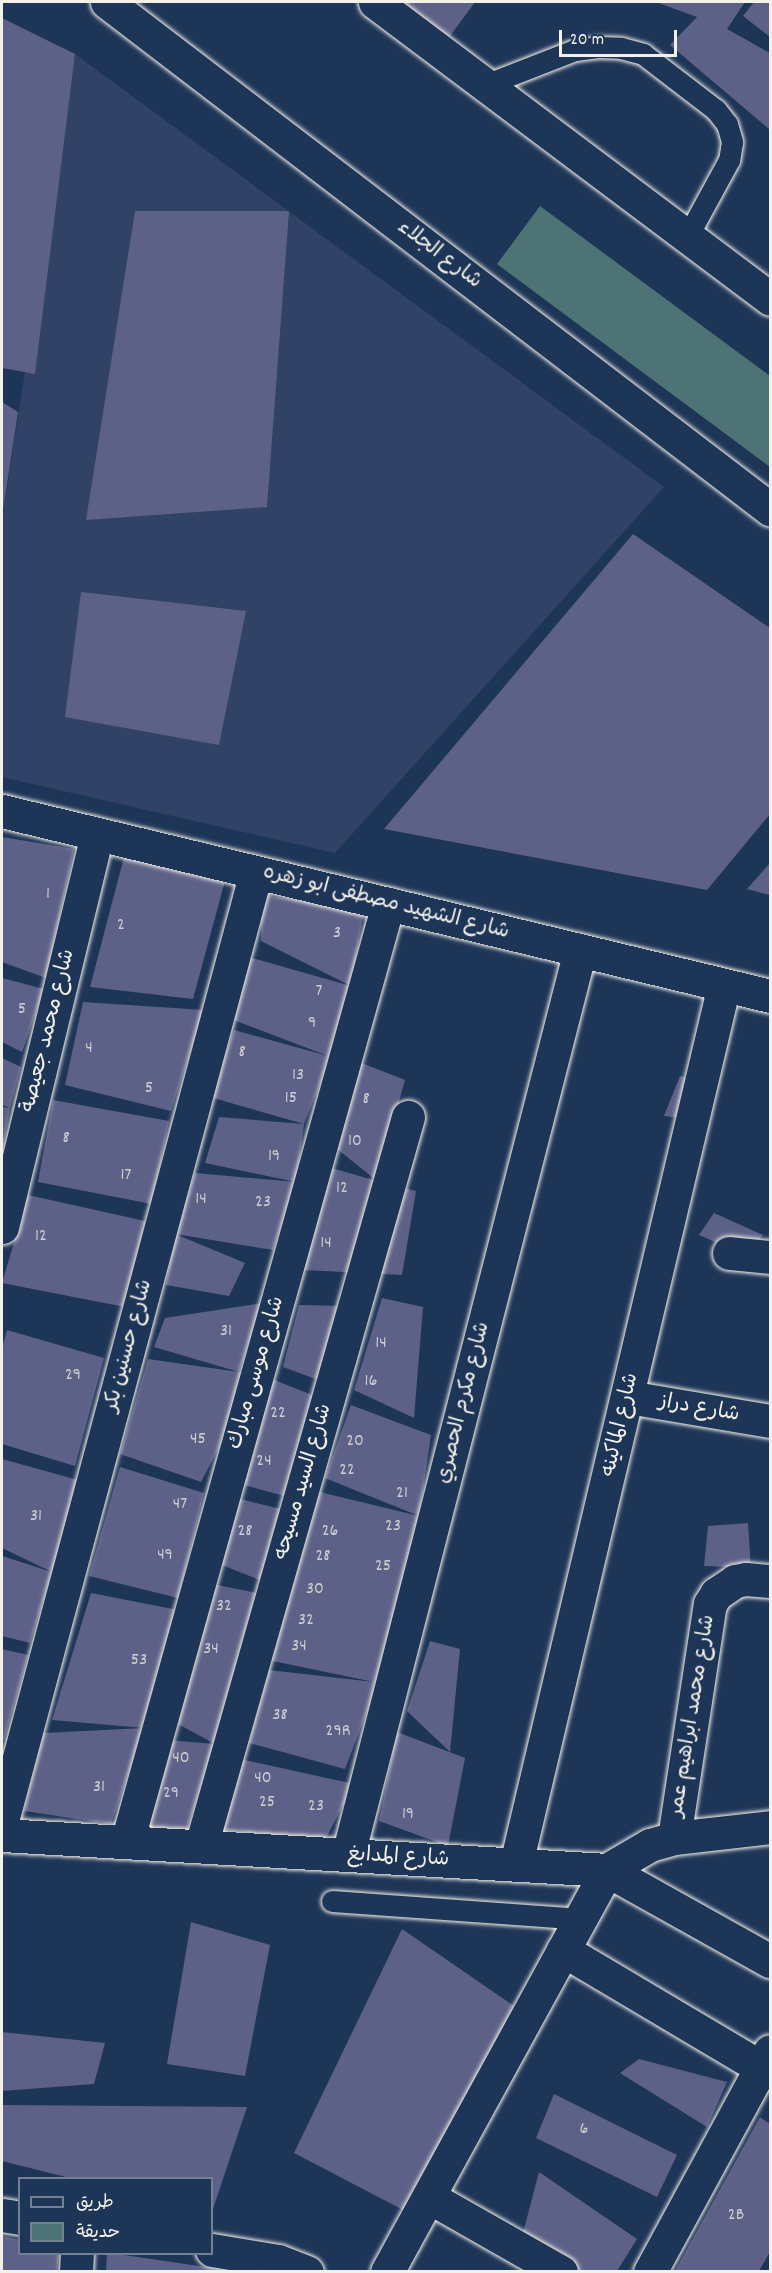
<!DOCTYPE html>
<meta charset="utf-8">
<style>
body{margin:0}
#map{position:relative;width:772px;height:2273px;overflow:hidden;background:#1d3557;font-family:Dekko,"Playpen Sans Arabic",sans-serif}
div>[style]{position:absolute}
.built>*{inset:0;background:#304265}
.green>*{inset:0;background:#4d7375}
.building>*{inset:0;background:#5d6187}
.roads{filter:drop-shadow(0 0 2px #f4f1e8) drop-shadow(0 0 2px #f4f1e8)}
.lane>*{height:21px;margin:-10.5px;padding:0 10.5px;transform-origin:10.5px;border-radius:10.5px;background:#1d3557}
.street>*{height:33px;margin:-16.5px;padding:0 16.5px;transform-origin:16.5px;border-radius:16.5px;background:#1d3557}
.secondary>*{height:33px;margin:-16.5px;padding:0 16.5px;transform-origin:16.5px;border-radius:16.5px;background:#1d3557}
span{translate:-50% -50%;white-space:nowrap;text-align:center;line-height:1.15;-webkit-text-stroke:4.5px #1d3557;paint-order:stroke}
.number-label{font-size:18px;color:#cecdd0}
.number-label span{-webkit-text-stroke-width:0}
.street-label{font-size:21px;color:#f4f1e8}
.frame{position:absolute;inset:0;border:3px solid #f4f1e8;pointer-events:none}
.legend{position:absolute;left:18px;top:2177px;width:195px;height:78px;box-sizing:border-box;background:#1d3557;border:2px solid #738091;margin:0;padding:8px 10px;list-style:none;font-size:18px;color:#f4f1e8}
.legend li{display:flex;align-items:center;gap:12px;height:30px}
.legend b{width:30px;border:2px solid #738091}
.scale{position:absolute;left:559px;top:30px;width:118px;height:27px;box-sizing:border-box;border:3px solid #f4f1e8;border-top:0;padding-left:8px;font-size:18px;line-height:21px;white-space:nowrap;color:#f4f1e8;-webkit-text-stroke:4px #1d3557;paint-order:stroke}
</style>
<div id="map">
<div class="built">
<i style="clip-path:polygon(75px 54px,664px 487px,335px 853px,2px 777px,2px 518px)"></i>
</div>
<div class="green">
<i style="clip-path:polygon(540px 206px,770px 376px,770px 467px,497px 264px)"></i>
</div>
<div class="building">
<i style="clip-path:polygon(381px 2px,475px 2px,442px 47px)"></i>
<i style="clip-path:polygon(656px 2px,745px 2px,727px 29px,770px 53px,769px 129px,670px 45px,697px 17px)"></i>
<i style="clip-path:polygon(754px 2px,770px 2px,770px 37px,743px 16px)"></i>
<i style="clip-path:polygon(2px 18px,75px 54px,35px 374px,2px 368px)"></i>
<i style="clip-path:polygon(135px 211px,289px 211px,267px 507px,86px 520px)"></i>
<i style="clip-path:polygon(2px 402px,18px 412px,3px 510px,2px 510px)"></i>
<i style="clip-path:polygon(633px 534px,770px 628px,770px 814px,707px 890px,384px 829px)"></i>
<i style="clip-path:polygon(81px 592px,246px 611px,219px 745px,65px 717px)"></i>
<i style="clip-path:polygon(2px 837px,74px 849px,46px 978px,2px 962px)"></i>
<i style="clip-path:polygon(124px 857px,229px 866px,193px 999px,90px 987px)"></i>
<i style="clip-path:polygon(770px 863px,770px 895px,747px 889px)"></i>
<i style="clip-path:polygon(262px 895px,364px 910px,351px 986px,331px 1057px,304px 1124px,296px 1182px,205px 1163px,219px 1117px,304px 1124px,210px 1097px,234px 1030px,328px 1056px,234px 1020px,245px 956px,351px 986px,261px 941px)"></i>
<i style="clip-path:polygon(2px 978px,44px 989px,22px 1052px,2px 1042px)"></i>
<i style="clip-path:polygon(83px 1002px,204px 1010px,171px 1111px,65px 1085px)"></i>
<i style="clip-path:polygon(2px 1058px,21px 1067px,10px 1108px,3px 1149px,2px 1107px,10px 1108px,2px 1105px)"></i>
<i style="clip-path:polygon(359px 1062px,405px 1080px,377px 1181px,416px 1191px,402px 1275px,304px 1270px,328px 1167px,377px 1181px,336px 1148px)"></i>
<i style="clip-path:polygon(680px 1076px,714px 1084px,702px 1121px,664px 1116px)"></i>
<i style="clip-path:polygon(53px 1100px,169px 1121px,152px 1204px,38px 1182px)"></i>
<i style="clip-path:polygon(195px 1173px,296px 1182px,273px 1250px,175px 1234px)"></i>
<i style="clip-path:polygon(28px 1195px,145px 1221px,125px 1307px,2px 1283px)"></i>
<i style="clip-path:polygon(714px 1213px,763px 1235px,745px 1255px,699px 1235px)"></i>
<i style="clip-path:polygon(175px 1234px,245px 1263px,229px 1296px,166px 1285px)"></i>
<i style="clip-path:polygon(382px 1298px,423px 1307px,414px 1418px,354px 1390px)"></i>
<i style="clip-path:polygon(262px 1303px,239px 1372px,257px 1374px,201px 1482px,120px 1454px,148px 1359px,239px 1372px,154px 1347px,165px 1318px)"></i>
<i style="clip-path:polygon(299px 1305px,342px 1306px,321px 1381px,283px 1367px)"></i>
<i style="clip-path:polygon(7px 1330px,104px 1358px,75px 1466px,2px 1444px,2px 1348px)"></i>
<i style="clip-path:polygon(272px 1379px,312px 1395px,284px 1496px,241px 1484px)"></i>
<i style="clip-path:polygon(351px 1405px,431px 1435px,419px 1516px,325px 1478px)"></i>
<i style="clip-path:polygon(2px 1459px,78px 1480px,52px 1572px,30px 1643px,2px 1636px,2px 1556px,52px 1572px,2px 1548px)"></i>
<i style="clip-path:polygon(120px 1467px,204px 1493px,178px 1598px,89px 1576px)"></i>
<i style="clip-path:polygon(303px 1488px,419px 1516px,378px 1683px,345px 1769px,249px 1743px,269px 1670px,374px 1682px,268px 1660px)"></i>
<i style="clip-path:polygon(236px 1498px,281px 1509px,275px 1586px,222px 1565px)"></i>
<i style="clip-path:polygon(748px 1523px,751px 1568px,704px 1566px,708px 1526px)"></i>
<i style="clip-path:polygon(212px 1584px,272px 1596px,215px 1744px,186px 1832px,148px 1830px,167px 1740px,215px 1744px,178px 1724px)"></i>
<i style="clip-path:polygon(91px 1593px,178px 1610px,144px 1728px,52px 1720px)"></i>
<i style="clip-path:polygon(430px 1641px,460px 1649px,450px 1752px,407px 1711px)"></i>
<i style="clip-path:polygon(2px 1649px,28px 1655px,4px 1740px,2px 1740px)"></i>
<i style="clip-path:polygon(144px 1728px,111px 1824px,24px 1811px,43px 1733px)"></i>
<i style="clip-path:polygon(397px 1732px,465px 1758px,448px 1846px,379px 1821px)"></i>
<i style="clip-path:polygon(240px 1759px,354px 1784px,325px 1840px,216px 1829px)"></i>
<i style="clip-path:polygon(191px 1922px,270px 1945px,245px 2076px,167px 2064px)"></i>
<i style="clip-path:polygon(402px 1929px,514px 2006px,407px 2212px,294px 2153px)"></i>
<i style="clip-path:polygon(2px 2032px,105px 2043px,94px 2084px,2px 2091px)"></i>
<i style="clip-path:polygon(639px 2059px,727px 2082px,707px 2127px,620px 2073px)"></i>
<i style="clip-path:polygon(554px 2094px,677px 2155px,657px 2197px,536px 2138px)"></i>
<i style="clip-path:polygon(2px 2105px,247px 2107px,212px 2212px,212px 2178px,70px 2178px,2px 2161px)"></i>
<i style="clip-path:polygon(760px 2117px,770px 2124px,770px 2252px,759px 2271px,675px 2271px)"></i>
<i style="clip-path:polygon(539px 2172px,637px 2239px,617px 2271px,578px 2271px,519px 2248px)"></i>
<i style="clip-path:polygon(2px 2236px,20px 2240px,20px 2254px,59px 2254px,57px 2271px,2px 2271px)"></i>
<i style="clip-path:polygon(107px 2254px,117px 2254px,233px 2271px,106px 2271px)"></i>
</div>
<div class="roads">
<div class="lane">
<i style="left:485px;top:85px;width:97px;rotate:-21.3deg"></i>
<i style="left:575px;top:50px;width:23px;rotate:-7deg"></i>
<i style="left:598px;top:47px;width:23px;rotate:2deg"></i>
<i style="left:621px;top:48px;width:23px;rotate:15deg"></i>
<i style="left:643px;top:54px;width:92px;rotate:37.5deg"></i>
<i style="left:716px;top:110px;width:18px;rotate:52deg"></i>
<i style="left:727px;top:124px;width:19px;rotate:74deg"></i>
<i style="left:732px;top:142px;width:18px;rotate:99deg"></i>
<i style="left:729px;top:160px;width:88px;rotate:118.6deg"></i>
<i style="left:332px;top:1901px;width:250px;rotate:4.1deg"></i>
</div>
<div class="street">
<i style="left:2px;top:1227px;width:404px;rotate:-76.4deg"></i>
<i style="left:729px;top:1253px;width:41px;rotate:5.6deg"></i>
<i style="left:628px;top:1397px;width:144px;rotate:9.6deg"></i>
<i style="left:2px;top:1821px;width:982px;rotate:-75.02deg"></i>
<i style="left:2px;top:1835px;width:606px;rotate:3.31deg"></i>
<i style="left:607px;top:1870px;width:187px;rotate:29.2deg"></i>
<i style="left:674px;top:1838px;width:237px;rotate:-81.3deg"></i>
<i style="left:710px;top:1604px;width:12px;rotate:-59deg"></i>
<i style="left:716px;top:1594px;width:23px;rotate:-34deg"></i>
<i style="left:735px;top:1581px;width:11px;rotate:-10deg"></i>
<i style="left:746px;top:1579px;width:24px;rotate:5deg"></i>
<i style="left:127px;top:1842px;width:974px;rotate:-74.45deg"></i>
<i style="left:201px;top:1846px;width:758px;rotate:-74.15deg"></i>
<i style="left:348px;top:1855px;width:934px;rotate:-75.62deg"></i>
<i style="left:516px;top:1864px;width:903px;rotate:-76.69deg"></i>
<i style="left:563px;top:1950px;width:241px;rotate:30.7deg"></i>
<i style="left:429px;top:2197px;width:152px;rotate:29.6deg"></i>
<i style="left:2px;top:2215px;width:18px;rotate:9deg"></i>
<i style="left:212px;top:2250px;width:67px;rotate:9.5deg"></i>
<i style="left:278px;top:2261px;width:31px;rotate:21deg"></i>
<i style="left:76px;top:2272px;width:18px;rotate:-87deg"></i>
<i style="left:387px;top:2272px;width:458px;rotate:-61.3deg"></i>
<i style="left:607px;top:1870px;width:50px;rotate:-30.2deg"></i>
<i style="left:650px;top:1845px;width:25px;rotate:-16deg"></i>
<i style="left:674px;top:1838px;width:97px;rotate:-6.5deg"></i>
<i style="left:650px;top:2272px;width:251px;rotate:-61.5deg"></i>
</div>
<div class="secondary">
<i style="left:107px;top:2px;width:835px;rotate:37.41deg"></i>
<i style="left:375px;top:2px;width:494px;rotate:36.9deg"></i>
<i style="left:2px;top:811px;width:790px;rotate:13.54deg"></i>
</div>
</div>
<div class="number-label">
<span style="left:48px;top:895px">1</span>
<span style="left:121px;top:926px">2</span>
<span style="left:337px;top:934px">3</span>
<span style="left:319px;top:992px">7</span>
<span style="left:22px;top:1010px">5</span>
<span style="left:312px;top:1024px">9</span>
<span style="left:89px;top:1049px">4</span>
<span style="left:242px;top:1053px">8</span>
<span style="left:298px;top:1076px">13</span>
<span style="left:149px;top:1089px">5</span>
<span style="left:291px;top:1099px">15</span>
<span style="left:366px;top:1100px">8</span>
<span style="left:66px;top:1139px">8</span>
<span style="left:355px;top:1142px">10</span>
<span style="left:274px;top:1157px">19</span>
<span style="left:126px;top:1176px">17</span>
<span style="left:342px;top:1189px">12</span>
<span style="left:201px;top:1200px">14</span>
<span style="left:263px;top:1203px">23</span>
<span style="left:41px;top:1237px">12</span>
<span style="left:326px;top:1244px">14</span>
<span style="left:226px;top:1332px">31</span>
<span style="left:381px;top:1344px">14</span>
<span style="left:73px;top:1376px">29</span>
<span style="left:371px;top:1382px">16</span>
<span style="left:278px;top:1414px">22</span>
<span style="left:198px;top:1440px">45</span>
<span style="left:355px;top:1442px">20</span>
<span style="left:264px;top:1462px">24</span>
<span style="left:347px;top:1471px">22</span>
<span style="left:402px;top:1494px">21</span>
<span style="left:180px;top:1505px">47</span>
<span style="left:36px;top:1517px">31</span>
<span style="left:393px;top:1527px">23</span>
<span style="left:245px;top:1532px">28</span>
<span style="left:330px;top:1532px">26</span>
<span style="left:165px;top:1556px">49</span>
<span style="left:323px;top:1557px">28</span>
<span style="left:383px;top:1567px">25</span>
<span style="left:315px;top:1590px">30</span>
<span style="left:224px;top:1607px">32</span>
<span style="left:306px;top:1621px">32</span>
<span style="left:299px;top:1647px">34</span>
<span style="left:211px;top:1650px">34</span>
<span style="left:139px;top:1661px">53</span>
<span style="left:280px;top:1716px">38</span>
<span style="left:338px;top:1732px">29R</span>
<span style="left:181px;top:1759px">40</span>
<span style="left:263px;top:1779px">40</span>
<span style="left:99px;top:1788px">31</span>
<span style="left:171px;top:1794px">29</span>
<span style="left:267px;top:1803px">25</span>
<span style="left:316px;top:1807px">23</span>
<span style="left:408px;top:1815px">19</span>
<span style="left:584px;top:2130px">6</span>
<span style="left:736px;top:2216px">2B</span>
</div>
<div class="street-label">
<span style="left:439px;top:255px;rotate:37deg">شارع الجلاء</span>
<span style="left:386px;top:903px;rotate:14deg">شارع الشهيد مصطفى ابو زهره</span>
<span style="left:49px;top:1031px;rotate:-76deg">شارع محمد جعيصة</span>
<span style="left:129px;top:1346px;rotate:-75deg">شارع حسنين بكر</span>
<span style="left:257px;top:1373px;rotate:-74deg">شارع موسى مبارك</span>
<span style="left:464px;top:1403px;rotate:-76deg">شارع مكرم الحصري</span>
<span style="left:699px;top:1409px;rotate:10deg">شارع دراز</span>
<span style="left:621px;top:1425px;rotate:-77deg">شارع الماكينه</span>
<span style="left:304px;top:1482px;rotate:-74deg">شارع السيد مسيحه</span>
<span style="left:693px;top:1716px;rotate:-81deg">شارع محمد ابراهيم عمر</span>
<span style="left:398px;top:1858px;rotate:3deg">شارع المدابغ</span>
</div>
<div class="frame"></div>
<ul class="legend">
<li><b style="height:8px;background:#1d3557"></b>طريق</li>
<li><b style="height:16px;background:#4d7375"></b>حديقة</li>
</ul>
<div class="scale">20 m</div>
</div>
